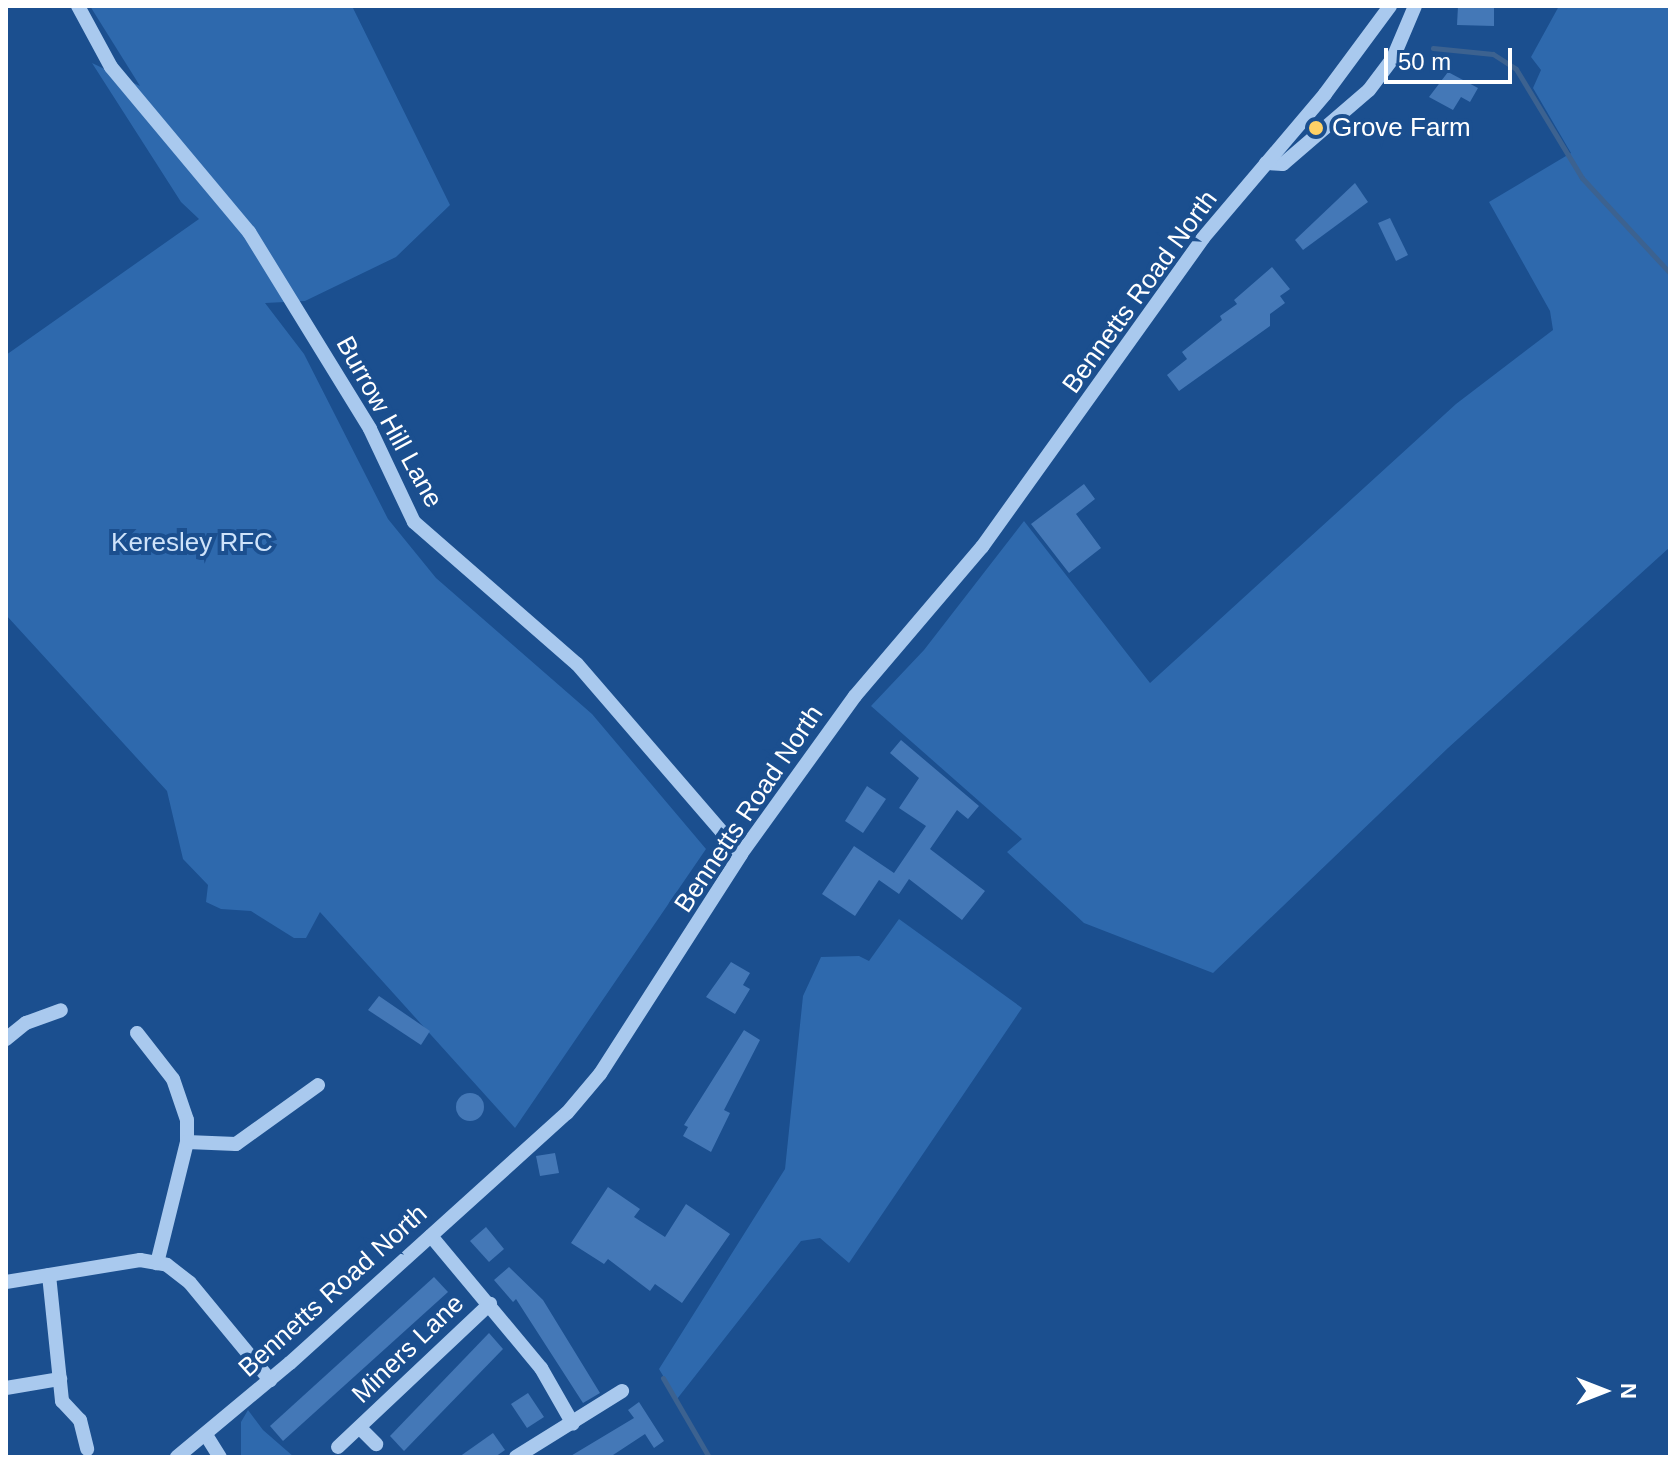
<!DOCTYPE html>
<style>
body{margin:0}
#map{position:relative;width:1676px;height:1463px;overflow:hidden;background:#1b4f8f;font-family:Helvetica,sans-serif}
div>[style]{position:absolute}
.green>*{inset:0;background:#2e69ad}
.stream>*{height:5px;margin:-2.5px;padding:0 2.5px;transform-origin:2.5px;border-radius:2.5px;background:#3c6290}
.building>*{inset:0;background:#4478b7}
.round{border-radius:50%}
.minor>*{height:14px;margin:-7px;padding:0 7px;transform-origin:7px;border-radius:7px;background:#a9c9ee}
.dots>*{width:22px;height:22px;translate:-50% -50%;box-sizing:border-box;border:4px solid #1b4f8f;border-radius:50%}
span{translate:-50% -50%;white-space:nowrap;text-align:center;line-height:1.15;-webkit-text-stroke:8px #1b4f8f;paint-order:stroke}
.poi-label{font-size:26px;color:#fff}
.left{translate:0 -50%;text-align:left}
.street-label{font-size:26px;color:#fff}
.park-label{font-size:26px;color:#cfe3fa}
.frame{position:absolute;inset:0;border:8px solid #fff;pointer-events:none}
.north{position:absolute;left:1564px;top:1351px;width:80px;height:80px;-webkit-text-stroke:6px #1b4f8f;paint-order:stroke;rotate:90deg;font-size:22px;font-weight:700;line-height:32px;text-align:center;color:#fff}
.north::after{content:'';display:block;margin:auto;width:28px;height:36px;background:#fff;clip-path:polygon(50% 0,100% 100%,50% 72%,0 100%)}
.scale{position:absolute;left:1384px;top:48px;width:128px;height:36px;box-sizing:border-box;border:4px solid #fff;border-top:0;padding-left:10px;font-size:24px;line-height:28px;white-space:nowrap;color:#fff;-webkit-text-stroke:6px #1b4f8f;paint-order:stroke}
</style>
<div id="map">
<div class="green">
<i style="clip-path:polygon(90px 6px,352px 6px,450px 205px,396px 257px,305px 301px,265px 303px,304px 354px,388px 519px,436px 578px,592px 714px,706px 849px,515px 1128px,320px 912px,306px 938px,294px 938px,251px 911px,221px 909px,206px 902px,208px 885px,183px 859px,167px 791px,6px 615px,6px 355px,199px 219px,181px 202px,92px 63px,140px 86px)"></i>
<i style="clip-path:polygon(1559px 6px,1670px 6px,1670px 547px,1448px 748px,1213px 973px,1084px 923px,1007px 852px,1022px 839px,871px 706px,924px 650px,1024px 521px,1150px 683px,1456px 404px,1553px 330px,1550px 311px,1489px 202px,1571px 153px,1533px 88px,1541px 70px,1531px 57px)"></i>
<i style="clip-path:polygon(899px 919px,1022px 1008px,849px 1263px,820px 1238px,801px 1241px,677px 1399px,659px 1369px,785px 1169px,803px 996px,821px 957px,859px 956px,869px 961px)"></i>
<i style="clip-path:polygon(248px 1410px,263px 1430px,294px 1457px,241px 1457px,241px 1422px)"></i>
</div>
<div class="stream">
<i style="left:1433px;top:48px;width:60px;rotate:5.7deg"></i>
<i style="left:1493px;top:54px;width:27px;rotate:33deg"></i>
<i style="left:1516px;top:69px;width:127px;rotate:58.8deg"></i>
<i style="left:1582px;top:178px;width:129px;rotate:47.2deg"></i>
<i style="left:663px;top:1378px;width:91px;rotate:59.8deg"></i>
</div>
<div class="building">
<i style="clip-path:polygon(1458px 6px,1494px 7px,1494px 26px,1457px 25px)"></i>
<i style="clip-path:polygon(1448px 72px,1478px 88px,1470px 102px,1461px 97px,1453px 110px,1429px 97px)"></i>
<i style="clip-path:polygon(1355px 183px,1368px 202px,1303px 250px,1295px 240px)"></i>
<i style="clip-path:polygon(1390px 218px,1408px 255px,1396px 261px,1378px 223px)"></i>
<i style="clip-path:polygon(1272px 267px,1290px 289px,1280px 296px,1285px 303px,1270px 314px,1270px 326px,1179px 391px,1167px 375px,1187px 359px,1182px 352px,1222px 320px,1220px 316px,1237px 304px,1234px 300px)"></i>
<i style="clip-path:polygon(1084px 484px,1095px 499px,1076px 514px,1101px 548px,1069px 573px,1031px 524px)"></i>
<i style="clip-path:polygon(901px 740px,979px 806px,968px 819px,957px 810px,930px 849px,985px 891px,962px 920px,909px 879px,899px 894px,879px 880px,855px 916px,822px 894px,854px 846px,894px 873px,926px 826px,899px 808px,919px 778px,890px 753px)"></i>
<i style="clip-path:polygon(867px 786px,886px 799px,863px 833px,845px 821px)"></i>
<i style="clip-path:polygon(731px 962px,750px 973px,743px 985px,750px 989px,735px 1014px,706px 997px)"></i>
<i style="clip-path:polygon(379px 996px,430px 1031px,421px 1045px,368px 1010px)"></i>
<i style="clip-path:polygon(744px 1030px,760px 1040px,724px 1110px,730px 1113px,711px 1152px,683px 1136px,688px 1127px,684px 1125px)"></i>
<i class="round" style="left:456px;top:1093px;width:28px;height:28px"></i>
<i style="clip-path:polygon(555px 1153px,559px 1173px,540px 1176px,536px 1156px)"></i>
<i style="clip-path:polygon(608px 1187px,640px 1209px,634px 1217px,665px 1237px,686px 1204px,730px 1234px,682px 1303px,655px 1284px,650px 1291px,608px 1259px,604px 1264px,571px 1243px)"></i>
<i style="clip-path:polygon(486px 1227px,504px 1249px,489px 1262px,470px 1241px)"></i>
<i style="clip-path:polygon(509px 1267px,543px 1300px,600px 1393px,583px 1403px,516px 1299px,513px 1302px,494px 1280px)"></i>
<i style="clip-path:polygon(434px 1277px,448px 1292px,283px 1441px,270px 1426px)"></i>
<i style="clip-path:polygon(489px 1333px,503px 1349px,404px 1451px,390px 1436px)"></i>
<i style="clip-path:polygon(528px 1393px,544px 1417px,527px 1428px,511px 1404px)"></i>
<i style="clip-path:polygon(639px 1402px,664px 1441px,654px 1448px,645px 1434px,610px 1457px,569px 1457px,634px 1418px,628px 1410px)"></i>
<i style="clip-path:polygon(493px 1433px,505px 1450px,495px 1457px,459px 1457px)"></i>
</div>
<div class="minor">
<i style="left:78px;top:6px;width:69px;rotate:61.6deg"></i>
<i style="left:111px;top:67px;width:215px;rotate:50.1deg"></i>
<i style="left:249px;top:232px;width:231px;rotate:58.4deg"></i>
<i style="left:370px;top:429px;width:103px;rotate:64.7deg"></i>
<i style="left:414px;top:522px;width:216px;rotate:41.1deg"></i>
<i style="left:577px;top:664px;width:251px;rotate:49.2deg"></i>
<i style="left:1266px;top:163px;width:17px;rotate:3deg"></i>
<i style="left:1283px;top:164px;width:113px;rotate:-40.7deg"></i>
<i style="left:1369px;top:90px;width:40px;rotate:-53deg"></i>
<i style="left:1393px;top:58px;width:56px;rotate:-67.1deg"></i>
<i style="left:137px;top:1033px;width:58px;rotate:52deg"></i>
<i style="left:173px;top:1079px;width:43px;rotate:71.1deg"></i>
<i style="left:187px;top:1120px;width:22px;rotate:90deg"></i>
<i style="left:187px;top:1142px;width:125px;rotate:103.9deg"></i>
<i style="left:6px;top:1039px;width:26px;rotate:-39deg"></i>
<i style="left:26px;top:1023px;width:37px;rotate:-20deg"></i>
<i style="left:187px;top:1142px;width:49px;rotate:2.3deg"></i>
<i style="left:236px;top:1144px;width:101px;rotate:-35.7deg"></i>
<i style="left:431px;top:1236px;width:172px;rotate:50.2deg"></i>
<i style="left:541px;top:1368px;width:64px;rotate:60.3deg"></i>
<i style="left:49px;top:1275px;width:127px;rotate:84.1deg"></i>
<i style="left:62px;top:1401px;width:26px;rotate:47deg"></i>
<i style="left:80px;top:1420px;width:30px;rotate:76deg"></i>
<i style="left:6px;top:1282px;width:136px;rotate:-9.3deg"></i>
<i style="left:140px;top:1260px;width:27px;rotate:10deg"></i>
<i style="left:167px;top:1265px;width:29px;rotate:38deg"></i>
<i style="left:190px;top:1283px;width:126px;rotate:50.5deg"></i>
<i style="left:6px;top:1388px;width:55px;rotate:-9.5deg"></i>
<i style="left:360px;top:1428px;width:23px;rotate:45deg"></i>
<i style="left:206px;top:1435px;width:26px;rotate:58deg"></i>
<i style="left:338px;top:1447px;width:209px;rotate:-43.3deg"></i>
<i style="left:177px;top:1457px;width:147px;rotate:-39.8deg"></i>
<i style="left:290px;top:1363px;width:373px;rotate:-42.1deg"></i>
<i style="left:567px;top:1113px;width:51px;rotate:-49.8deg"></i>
<i style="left:600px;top:1074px;width:261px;rotate:-57.3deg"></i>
<i style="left:741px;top:854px;width:195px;rotate:-54.2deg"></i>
<i style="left:855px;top:696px;width:196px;rotate:-49.6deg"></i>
<i style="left:982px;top:547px;width:380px;rotate:-54.4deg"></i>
<i style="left:1203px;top:238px;width:189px;rotate:-49.7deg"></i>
<i style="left:1325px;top:94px;width:109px;rotate:-53.5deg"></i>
<i style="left:516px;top:1457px;width:125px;rotate:-31.9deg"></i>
</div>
<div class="dots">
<i style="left:1316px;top:128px;background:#ffd166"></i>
</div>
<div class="poi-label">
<span class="left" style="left:1332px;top:128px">Grove Farm</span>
</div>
<div class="street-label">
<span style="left:1140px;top:292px;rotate:-54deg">Bennetts Road North</span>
<span style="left:389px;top:422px;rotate:61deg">Burrow Hill Lane</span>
<span style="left:749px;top:809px;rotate:-56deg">Bennetts Road North</span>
<span style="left:333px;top:1291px;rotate:-42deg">Bennetts Road North</span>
<span style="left:408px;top:1349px;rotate:-44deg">Miners Lane</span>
</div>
<div class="park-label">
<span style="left:192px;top:543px">Keresley RFC</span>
</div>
<div class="frame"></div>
<div class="north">N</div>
<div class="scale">50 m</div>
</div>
